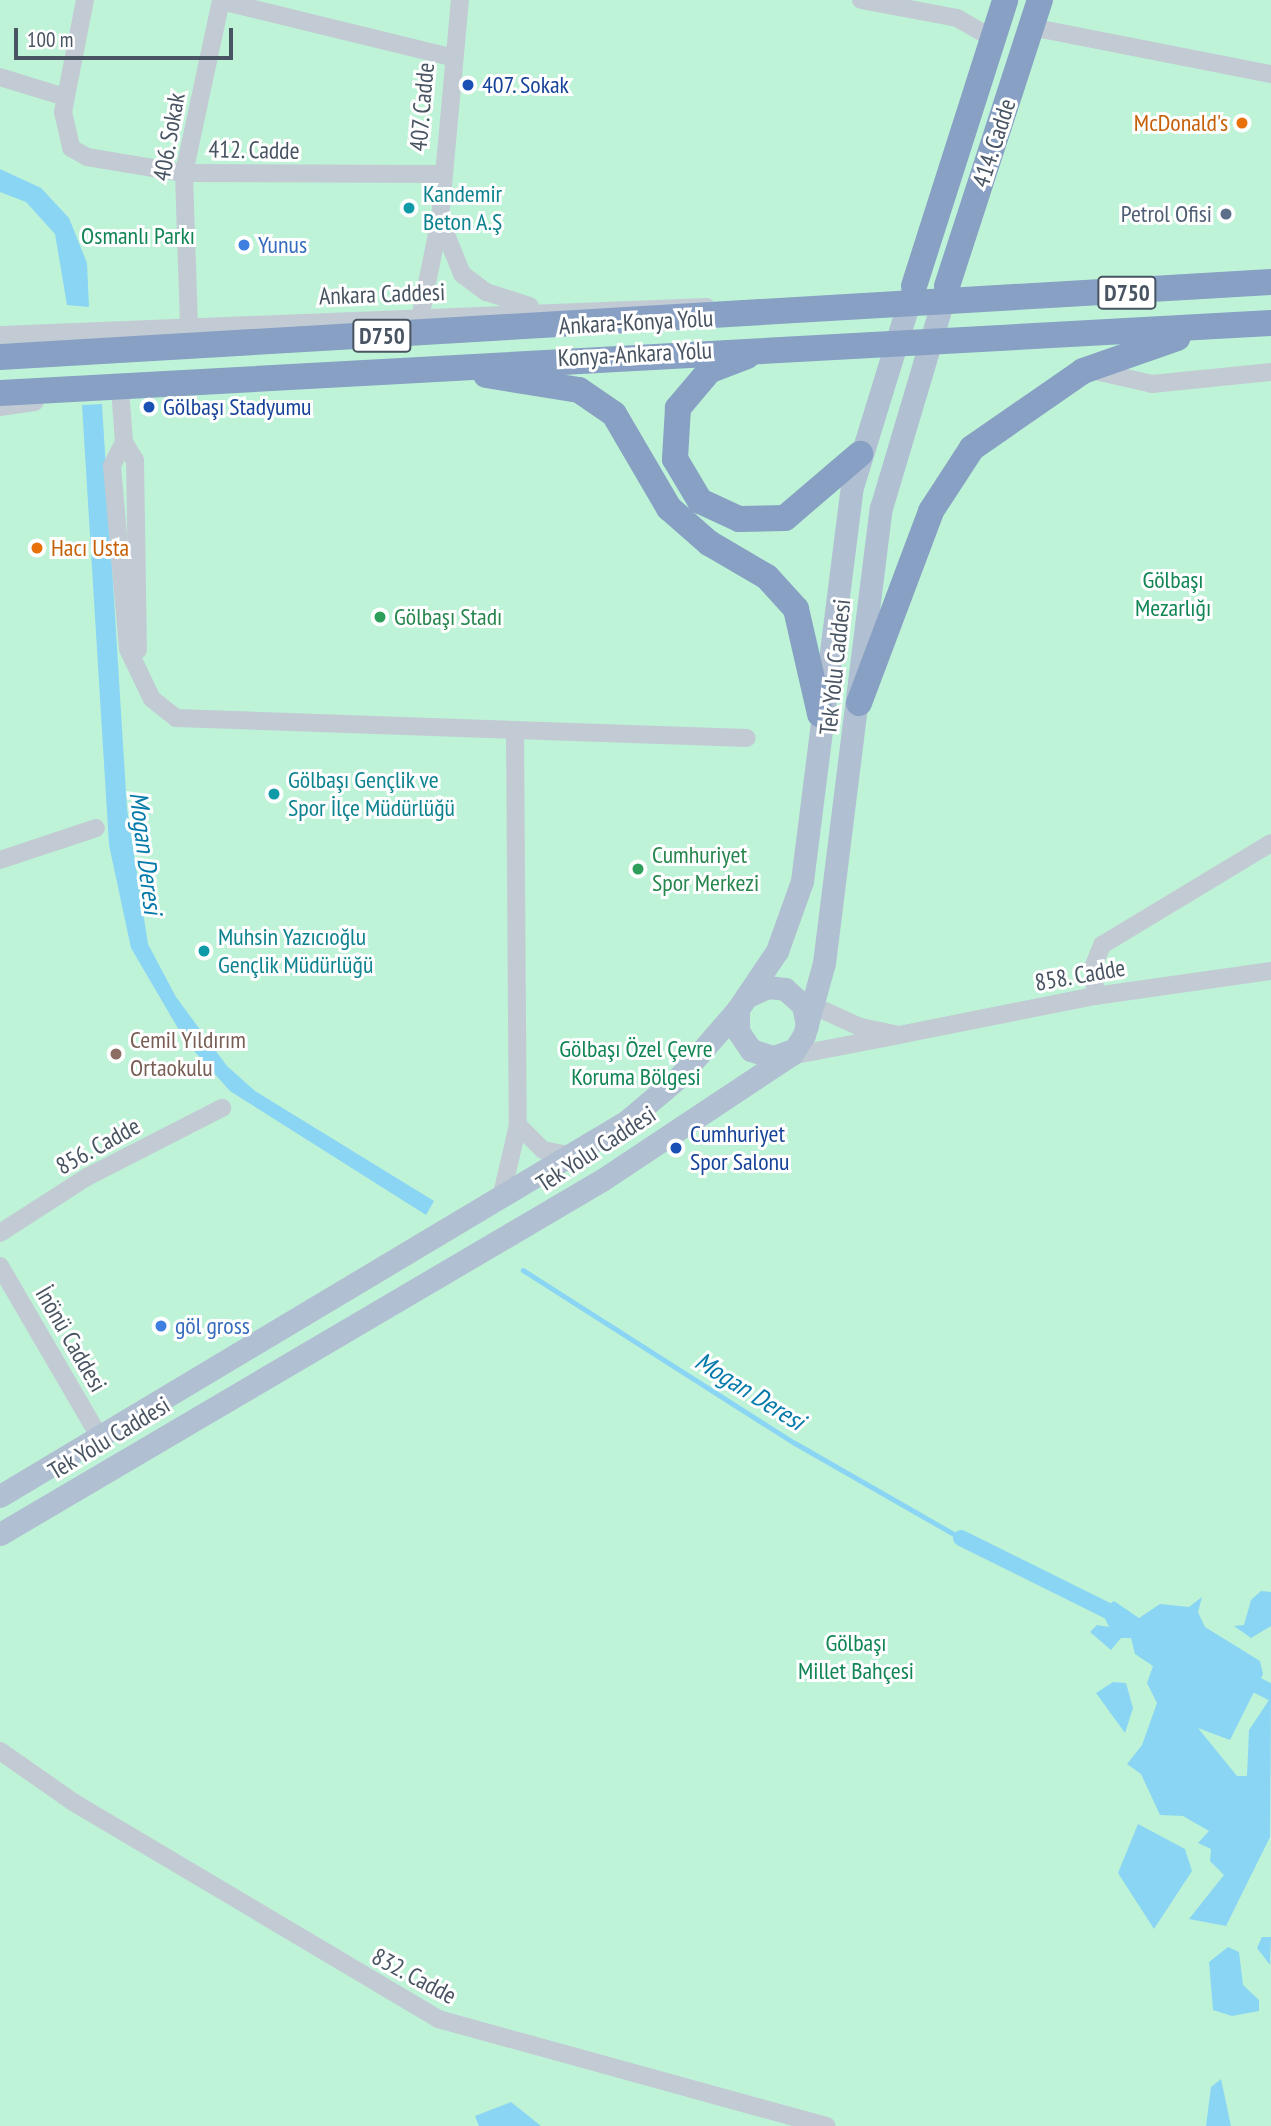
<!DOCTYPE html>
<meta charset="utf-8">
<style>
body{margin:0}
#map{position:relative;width:1271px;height:2126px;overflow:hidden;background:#f5f2f2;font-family:"PT Sans Narrow",sans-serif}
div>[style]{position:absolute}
.green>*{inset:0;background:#bff3d7}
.water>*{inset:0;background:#8ad5f3}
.stream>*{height:4.5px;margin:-2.25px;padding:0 2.25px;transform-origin:2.25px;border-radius:2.25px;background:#8ad5f3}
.canal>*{height:16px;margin:-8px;padding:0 8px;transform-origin:8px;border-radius:8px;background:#8ad5f3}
.minor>*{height:18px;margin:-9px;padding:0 9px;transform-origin:9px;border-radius:9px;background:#c2cbd4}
.major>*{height:23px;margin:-11.5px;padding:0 11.5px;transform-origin:11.5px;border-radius:11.5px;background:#b1bfd2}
.highway>*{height:26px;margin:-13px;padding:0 13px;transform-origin:13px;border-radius:13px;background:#87a0c4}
.dots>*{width:19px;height:19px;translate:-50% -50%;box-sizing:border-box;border:4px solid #fff;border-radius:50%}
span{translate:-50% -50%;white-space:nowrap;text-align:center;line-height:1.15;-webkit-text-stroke:6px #fff;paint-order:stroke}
.shield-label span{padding:2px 5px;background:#fff;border:2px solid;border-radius:5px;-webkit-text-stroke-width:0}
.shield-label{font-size:23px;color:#485462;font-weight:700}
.transit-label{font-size:24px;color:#164399}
.left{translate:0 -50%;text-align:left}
.street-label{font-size:24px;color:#485462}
.food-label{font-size:24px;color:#c56008}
.right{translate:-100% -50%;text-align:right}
.culture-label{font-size:24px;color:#0d838f}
.service-label{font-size:24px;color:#4e5e75}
.park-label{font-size:24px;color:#118554}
.shop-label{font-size:24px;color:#366cbe}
.leisure-label{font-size:24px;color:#27864d}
.education-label{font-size:24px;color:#785e54}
.water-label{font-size:26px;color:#047aaa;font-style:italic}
.scale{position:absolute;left:14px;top:28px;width:219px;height:32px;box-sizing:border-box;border:4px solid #485462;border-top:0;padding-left:9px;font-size:21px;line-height:24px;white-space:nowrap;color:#485462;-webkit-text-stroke:5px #fff;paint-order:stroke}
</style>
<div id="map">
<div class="green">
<i style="clip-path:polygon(0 0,1271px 0,1271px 2126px,0 2126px)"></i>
</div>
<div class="water">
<i style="clip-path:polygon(0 169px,41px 188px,69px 218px,87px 263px,89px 307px,67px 305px,55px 234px,26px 202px,0 192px)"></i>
<i style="clip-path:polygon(102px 404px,127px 809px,148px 944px,176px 997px,227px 1066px,255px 1091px,434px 1201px,426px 1215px,230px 1091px,186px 1042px,131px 948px,109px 845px,82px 405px)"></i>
<i style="clip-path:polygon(1261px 1591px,1271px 1592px,1271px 1626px,1251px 1638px,1234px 1626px,1244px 1625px,1251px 1600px)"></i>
<i style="clip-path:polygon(1202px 1597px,1198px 1612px,1205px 1627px,1260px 1661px,1263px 1674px,1230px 1740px,1198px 1728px,1237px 1776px,1247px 1776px,1249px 1730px,1271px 1697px,1270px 1837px,1226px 1926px,1189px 1919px,1224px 1875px,1210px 1861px,1211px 1849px,1198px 1843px,1209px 1831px,1183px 1816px,1160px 1815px,1141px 1774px,1127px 1764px,1142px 1745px,1157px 1703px,1147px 1683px,1153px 1666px,1135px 1654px,1131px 1638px,1121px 1638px,1111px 1650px,1090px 1632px,1097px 1625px,1109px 1627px,1101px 1610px,1114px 1601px,1139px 1618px,1160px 1604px,1189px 1607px)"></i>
<i style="clip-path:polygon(1113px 1682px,1126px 1683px,1133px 1708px,1125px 1733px,1096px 1693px)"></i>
<i style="clip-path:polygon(1138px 1824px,1185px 1849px,1192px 1871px,1154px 1929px,1118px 1873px)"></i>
<i style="clip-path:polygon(1262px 1937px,1271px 1937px,1270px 1965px,1257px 1948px)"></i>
<i style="clip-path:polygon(1228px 1947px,1239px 1952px,1243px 1985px,1259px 2000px,1259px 2011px,1232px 2016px,1213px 2010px,1209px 1962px)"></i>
<i style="clip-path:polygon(1221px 2079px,1231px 2126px,1206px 2126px,1211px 2087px)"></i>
<i style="clip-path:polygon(511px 2102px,541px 2126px,479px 2126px,475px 2116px)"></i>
</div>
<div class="stream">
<i style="left:523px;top:1270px;width:322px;rotate:32.5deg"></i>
<i style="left:795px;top:1443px;width:191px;rotate:29.8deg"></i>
</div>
<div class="canal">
<i style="left:961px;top:1538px;width:180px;rotate:26.4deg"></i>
<i style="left:1239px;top:1676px;width:36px;rotate:27deg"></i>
</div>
<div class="minor">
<i style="left:85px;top:0;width:114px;rotate:101.1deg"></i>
<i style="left:63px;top:112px;width:37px;rotate:77deg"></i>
<i style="left:71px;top:148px;width:18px;rotate:29deg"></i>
<i style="left:87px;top:157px;width:98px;rotate:9.4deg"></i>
<i style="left:184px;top:173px;width:257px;rotate:0.2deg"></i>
<i style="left:861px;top:0;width:98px;rotate:10.6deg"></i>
<i style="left:957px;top:18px;width:40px;rotate:29.7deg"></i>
<i style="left:221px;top:1px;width:237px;rotate:13.7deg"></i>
<i style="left:1031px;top:27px;width:245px;rotate:11.1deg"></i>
<i style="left:0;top:77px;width:68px;rotate:17.1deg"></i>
<i style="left:441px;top:222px;width:56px;rotate:68deg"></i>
<i style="left:462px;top:274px;width:30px;rotate:37deg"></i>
<i style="left:486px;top:292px;width:46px;rotate:17.7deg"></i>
<i style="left:420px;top:318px;width:101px;rotate:-78.6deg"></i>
<i style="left:440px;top:219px;width:220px;rotate:-84.8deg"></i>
<i style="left:189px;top:325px;width:152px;rotate:-91.9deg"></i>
<i style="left:184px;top:173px;width:177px;rotate:-77.9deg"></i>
<i style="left:0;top:335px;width:707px;rotate:-2.27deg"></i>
<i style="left:1091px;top:370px;width:63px;rotate:12.9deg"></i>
<i style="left:1152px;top:384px;width:120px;rotate:-5.8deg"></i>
<i style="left:120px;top:388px;width:54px;rotate:85.8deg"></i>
<i style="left:124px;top:442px;width:21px;rotate:59deg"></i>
<i style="left:135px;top:460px;width:190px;rotate:89.1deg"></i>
<i style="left:0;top:407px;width:35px;rotate:-8deg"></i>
<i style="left:124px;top:442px;width:27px;rotate:117deg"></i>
<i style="left:112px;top:466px;width:184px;rotate:85deg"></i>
<i style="left:128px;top:649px;width:55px;rotate:64.4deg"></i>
<i style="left:152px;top:699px;width:31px;rotate:38deg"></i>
<i style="left:176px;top:718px;width:571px;rotate:2.01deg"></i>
<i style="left:515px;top:731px;width:394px;rotate:89.6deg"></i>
<i style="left:0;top:860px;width:101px;rotate:-18.4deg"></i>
<i style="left:1095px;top:996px;width:31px;rotate:-92deg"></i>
<i style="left:1094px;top:965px;width:22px;rotate:-68deg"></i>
<i style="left:1102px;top:945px;width:197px;rotate:-31.1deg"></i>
<i style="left:899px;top:1035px;width:200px;rotate:-11.3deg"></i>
<i style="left:1095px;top:996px;width:178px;rotate:-8.1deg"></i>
<i style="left:780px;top:1058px;width:121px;rotate:-10.9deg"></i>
<i style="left:899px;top:1035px;width:40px;rotate:-168deg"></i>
<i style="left:860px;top:1027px;width:65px;rotate:-155.4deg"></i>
<i style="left:501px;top:1198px;width:75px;rotate:-76.9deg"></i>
<i style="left:518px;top:1125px;width:35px;rotate:45deg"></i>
<i style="left:543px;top:1150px;width:25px;rotate:11deg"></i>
<i style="left:0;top:1233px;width:103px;rotate:-32.8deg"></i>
<i style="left:87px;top:1177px;width:152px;rotate:-27.1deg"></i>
<i style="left:0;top:1266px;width:199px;rotate:59.8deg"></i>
<i style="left:0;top:1751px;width:89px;rotate:34.9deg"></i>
<i style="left:73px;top:1802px;width:425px;rotate:30.7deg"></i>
<i style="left:438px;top:2019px;width:403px;rotate:15.4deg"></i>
</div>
<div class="major">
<i style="left:746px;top:997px;width:23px;rotate:-25deg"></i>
<i style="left:767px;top:987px;width:18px;rotate:6deg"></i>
<i style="left:785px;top:989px;width:24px;rotate:42deg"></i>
<i style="left:803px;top:1005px;width:21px;rotate:79deg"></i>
<i style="left:738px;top:1009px;width:22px;rotate:90deg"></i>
<i style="left:738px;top:1031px;width:23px;rotate:56deg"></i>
<i style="left:751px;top:1050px;width:23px;rotate:18deg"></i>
<i style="left:773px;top:1057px;width:18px;rotate:-19deg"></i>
<i style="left:0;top:1496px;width:731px;rotate:-30.88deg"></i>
<i style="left:627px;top:1121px;width:70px;rotate:-40.3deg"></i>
<i style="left:680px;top:1076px;width:89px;rotate:-49.1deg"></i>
<i style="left:738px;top:1009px;width:70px;rotate:-56.1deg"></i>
<i style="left:777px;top:951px;width:74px;rotate:-70.3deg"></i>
<i style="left:802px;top:881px;width:397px;rotate:-82.8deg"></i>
<i style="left:852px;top:487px;width:207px;rotate:-72.9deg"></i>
<i style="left:0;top:1534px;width:698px;rotate:-30.46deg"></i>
<i style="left:602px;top:1180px;width:228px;rotate:-33.6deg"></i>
<i style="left:792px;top:1054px;width:22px;rotate:-58deg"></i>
<i style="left:804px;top:1035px;width:75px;rotate:-74.5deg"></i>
<i style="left:824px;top:963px;width:459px;rotate:-82.9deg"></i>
<i style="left:881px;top:508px;width:232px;rotate:-73.4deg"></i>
</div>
<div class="highway">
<i style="left:914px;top:286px;width:300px;rotate:-72.3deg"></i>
<i style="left:947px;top:286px;width:301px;rotate:-72deg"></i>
<i style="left:747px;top:356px;width:40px;rotate:159deg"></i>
<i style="left:710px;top:370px;width:50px;rotate:130.1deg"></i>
<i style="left:678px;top:408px;width:51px;rotate:93.4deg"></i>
<i style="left:675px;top:459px;width:49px;rotate:59.2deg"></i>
<i style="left:700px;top:501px;width:43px;rotate:24.8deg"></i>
<i style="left:739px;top:519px;width:46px;rotate:-1.2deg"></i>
<i style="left:785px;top:518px;width:99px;rotate:-40.5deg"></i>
<i style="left:0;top:357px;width:1273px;rotate:-3.38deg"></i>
<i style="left:486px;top:375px;width:94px;rotate:9.2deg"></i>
<i style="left:579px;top:390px;width:42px;rotate:34.4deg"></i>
<i style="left:614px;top:414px;width:109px;rotate:59.7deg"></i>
<i style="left:669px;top:508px;width:53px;rotate:41.2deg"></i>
<i style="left:709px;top:543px;width:67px;rotate:30.4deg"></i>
<i style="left:767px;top:577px;width:43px;rotate:47.8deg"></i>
<i style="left:796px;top:609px;width:108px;rotate:77.1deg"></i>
<i style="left:0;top:393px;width:1273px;rotate:-3.15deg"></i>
<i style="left:859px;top:703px;width:205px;rotate:-69.4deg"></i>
<i style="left:931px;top:511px;width:75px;rotate:-56.9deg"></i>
<i style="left:972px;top:448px;width:135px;rotate:-34.7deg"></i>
<i style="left:1083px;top:371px;width:100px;rotate:-19.3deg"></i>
</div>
<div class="dots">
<i style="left:468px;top:85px;background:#1a4fb4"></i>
<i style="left:1242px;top:123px;background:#e8710a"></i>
<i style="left:409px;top:208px;background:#0f9aa8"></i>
<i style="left:1226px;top:214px;background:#5c6f8a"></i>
<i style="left:244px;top:245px;background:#3f7fe0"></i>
<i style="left:149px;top:407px;background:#1a4fb4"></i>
<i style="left:37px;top:548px;background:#e8710a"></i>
<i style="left:380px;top:617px;background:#2e9e5b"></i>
<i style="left:274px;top:794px;background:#0f9aa8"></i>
<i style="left:638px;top:869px;background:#2e9e5b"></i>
<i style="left:204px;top:951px;background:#0f9aa8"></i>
<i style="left:116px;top:1054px;background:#8d6e63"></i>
<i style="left:676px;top:1148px;background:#1a4fb4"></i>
<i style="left:161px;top:1326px;background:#3f7fe0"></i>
</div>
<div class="shield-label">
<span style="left:1127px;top:293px">D750</span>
<span style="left:382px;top:336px">D750</span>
</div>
<div class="transit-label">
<span class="left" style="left:482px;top:85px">407. Sokak</span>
<span class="left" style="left:163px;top:407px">Gölbaşı Stadyumu</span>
<span class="left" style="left:690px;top:1148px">Cumhuriyet<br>Spor Salonu</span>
</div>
<div class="street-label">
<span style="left:422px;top:107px;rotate:-85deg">407. Cadde</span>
<span style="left:169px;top:137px;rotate:-80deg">406. Sokak</span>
<span style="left:994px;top:143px;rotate:-72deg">414. Cadde</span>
<span style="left:254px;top:150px;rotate:1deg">412. Cadde</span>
<span style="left:382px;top:294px;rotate:-2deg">Ankara Caddesi</span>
<span style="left:636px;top:322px;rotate:-3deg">Ankara-Konya Yolu</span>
<span style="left:635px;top:354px;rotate:-3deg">Konya-Ankara Yolu</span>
<span style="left:835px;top:667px;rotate:-84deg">Tek Yolu Caddesi</span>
<span style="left:1080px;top:975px;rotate:-10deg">858. Cadde</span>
<span style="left:98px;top:1146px;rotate:-29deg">856. Cadde</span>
<span style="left:596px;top:1149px;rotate:-33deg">Tek Yolu Caddesi</span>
<span style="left:71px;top:1339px;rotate:60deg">İnönü Caddesi</span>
<span style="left:109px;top:1438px;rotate:-31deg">Tek Yolu Caddesi</span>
<span style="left:414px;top:1976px;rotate:28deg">832. Cadde</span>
</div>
<div class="food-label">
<span class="right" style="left:1228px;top:123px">McDonald's</span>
<span class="left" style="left:51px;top:548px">Hacı Usta</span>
</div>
<div class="culture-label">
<span class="left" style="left:423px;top:208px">Kandemir<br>Beton A.Ş</span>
<span class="left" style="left:288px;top:794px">Gölbaşı Gençlik ve<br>Spor İlçe Müdürlüğü</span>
<span class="left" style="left:218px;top:951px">Muhsin Yazıcıoğlu<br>Gençlik Müdürlüğü</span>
</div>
<div class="service-label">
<span class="right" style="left:1212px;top:214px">Petrol Ofisi</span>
</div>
<div class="park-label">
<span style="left:138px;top:236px">Osmanlı Parkı</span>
<span style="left:1173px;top:594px">Gölbaşı<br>Mezarlığı</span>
<span style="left:636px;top:1063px">Gölbaşı Özel Çevre<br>Koruma Bölgesi</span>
<span style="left:856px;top:1657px">Gölbaşı<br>Millet Bahçesi</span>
</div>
<div class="shop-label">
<span class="left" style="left:258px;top:245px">Yunus</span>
<span class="left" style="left:175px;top:1326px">göl gross</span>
</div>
<div class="leisure-label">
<span class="left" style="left:394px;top:617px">Gölbaşı Stadı</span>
<span class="left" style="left:652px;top:869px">Cumhuriyet<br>Spor Merkezi</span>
</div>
<div class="education-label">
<span class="left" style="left:130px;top:1054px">Cemil Yıldırım<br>Ortaokulu</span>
</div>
<div class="water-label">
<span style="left:146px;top:853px;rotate:83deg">Mogan Deresi</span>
<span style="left:750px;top:1391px;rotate:32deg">Mogan Deresi</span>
</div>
<div class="scale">100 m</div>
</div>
